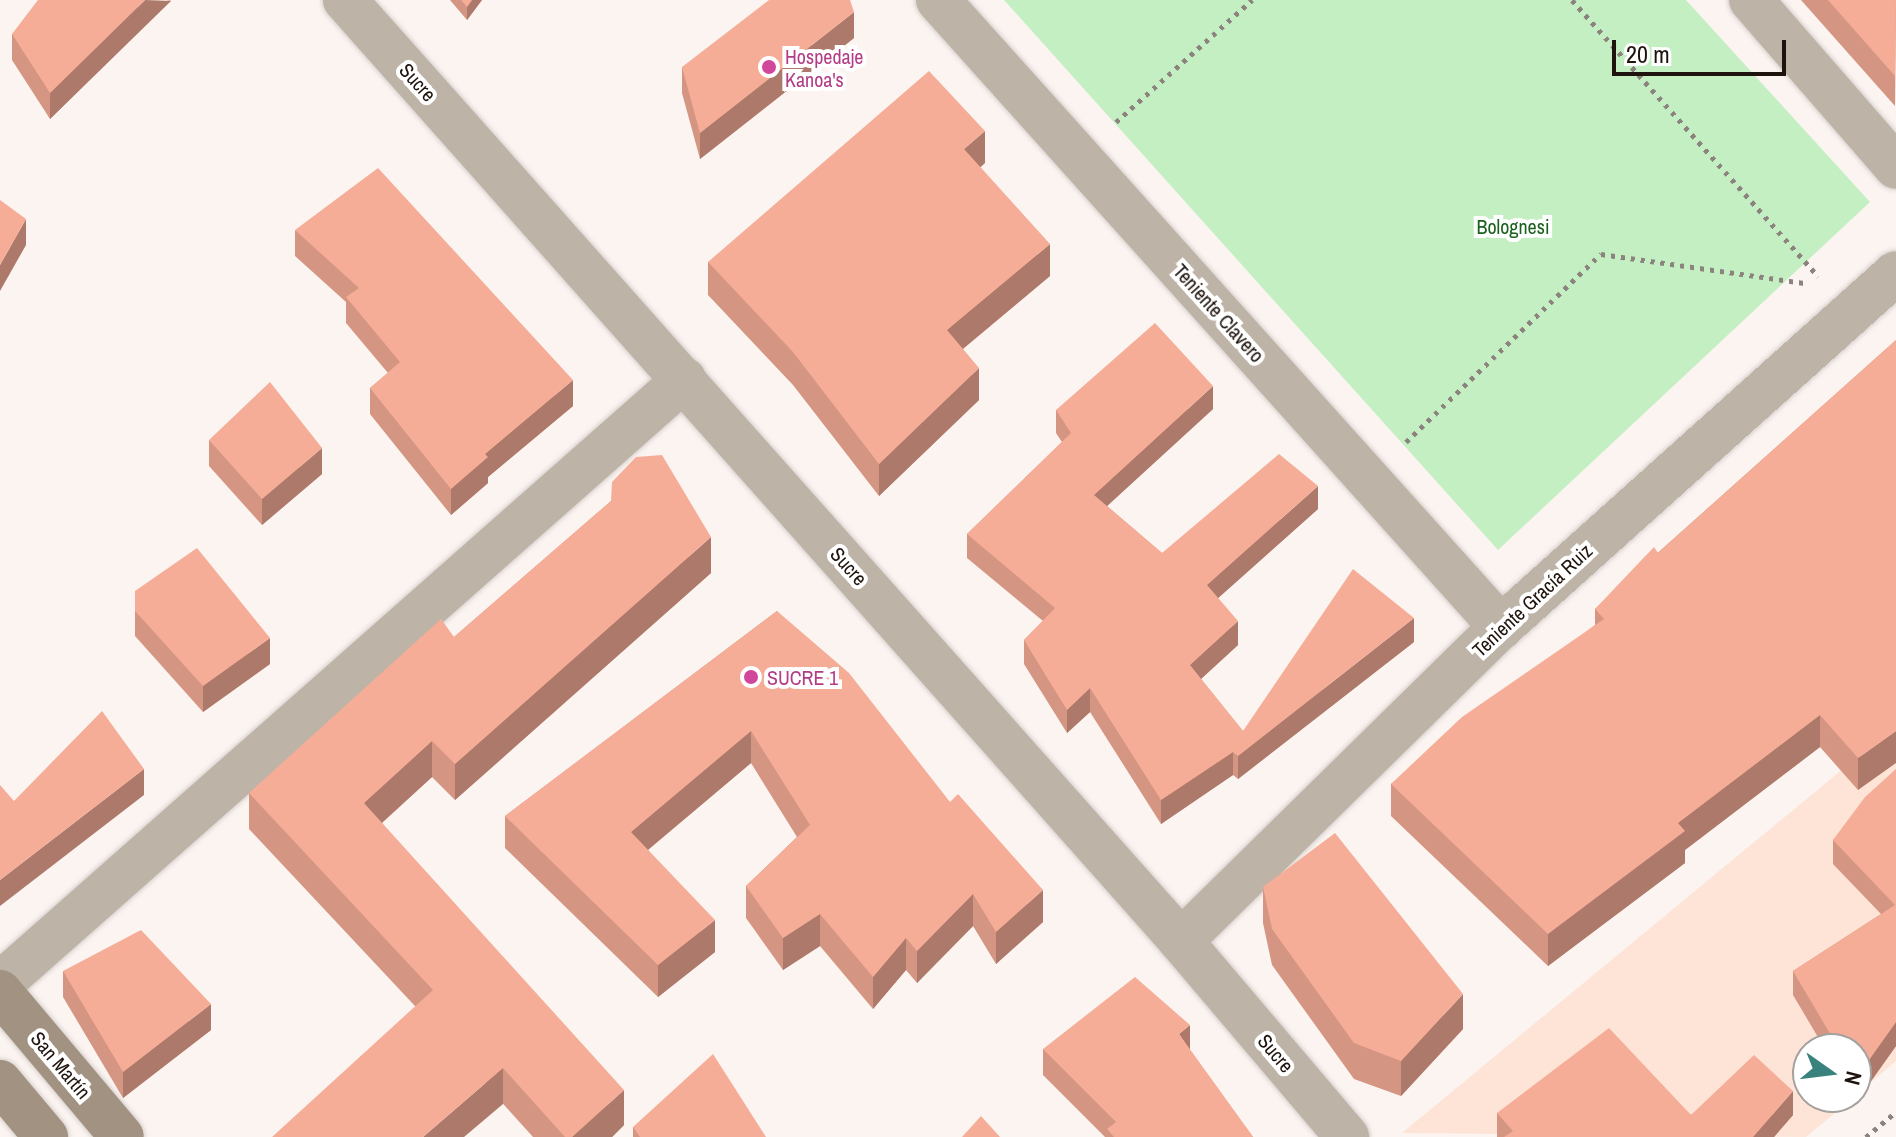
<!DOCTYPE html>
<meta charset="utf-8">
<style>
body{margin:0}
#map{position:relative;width:1896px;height:1137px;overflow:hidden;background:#fbf4f1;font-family:"Archivo Narrow",sans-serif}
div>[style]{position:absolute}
.built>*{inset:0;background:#fde4d7}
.green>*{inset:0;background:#c4efc2}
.path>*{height:5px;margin-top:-2.5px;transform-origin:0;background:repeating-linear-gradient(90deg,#8c837e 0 4px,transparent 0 10px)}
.roads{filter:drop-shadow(0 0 2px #d8d0cd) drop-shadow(0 0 2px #d8d0cd)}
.minor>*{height:44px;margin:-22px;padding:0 22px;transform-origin:22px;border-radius:22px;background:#bdb3a7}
.secondary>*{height:44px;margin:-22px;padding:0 22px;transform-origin:22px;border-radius:22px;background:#a19281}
.wall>*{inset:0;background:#d49582}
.shaded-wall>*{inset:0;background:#ac796a}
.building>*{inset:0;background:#f6ad97}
.dots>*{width:22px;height:22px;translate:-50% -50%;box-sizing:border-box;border:4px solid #fff;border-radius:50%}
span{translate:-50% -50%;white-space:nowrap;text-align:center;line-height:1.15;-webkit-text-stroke:8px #fff;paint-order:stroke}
.hotel-label{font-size:20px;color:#b23c85}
.left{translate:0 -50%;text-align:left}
.street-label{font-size:20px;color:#1e130d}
.park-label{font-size:20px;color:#1a601e}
.north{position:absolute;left:1792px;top:1033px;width:80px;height:80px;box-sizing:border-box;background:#fff;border:2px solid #a5a19e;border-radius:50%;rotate:104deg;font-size:22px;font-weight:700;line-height:32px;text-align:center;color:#1e130d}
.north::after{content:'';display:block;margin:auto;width:28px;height:36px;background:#3a827d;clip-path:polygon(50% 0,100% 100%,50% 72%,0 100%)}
.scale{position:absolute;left:1612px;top:40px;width:174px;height:36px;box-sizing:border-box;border:4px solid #1e130d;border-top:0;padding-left:10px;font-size:24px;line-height:28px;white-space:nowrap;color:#1e130d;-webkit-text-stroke:6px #fff;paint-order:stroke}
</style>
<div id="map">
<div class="built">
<i style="clip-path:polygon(1896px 725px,1896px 1061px,1856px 1095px,1856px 1049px,1808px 1049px,1808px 1097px,1854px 1097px,1806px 1137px,1402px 1133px)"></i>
</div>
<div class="green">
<i style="clip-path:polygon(1004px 0,1686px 0,1870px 202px,1498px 550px)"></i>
</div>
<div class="path">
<i style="left:1572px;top:0;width:370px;rotate:48.3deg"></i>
<i style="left:1116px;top:122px;width:183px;rotate:-41.9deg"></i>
<i style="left:1406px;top:442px;width:271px;rotate:-44deg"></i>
<i style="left:1601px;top:254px;width:207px;rotate:8.1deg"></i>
<i style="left:1866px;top:1137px;width:39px;rotate:-40deg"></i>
</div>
<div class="roads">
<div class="minor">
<i style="left:345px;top:0;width:1259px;rotate:48.38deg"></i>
<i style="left:1181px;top:941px;width:257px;rotate:49.7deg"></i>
<i style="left:938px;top:0;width:843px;rotate:48.08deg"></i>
<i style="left:1751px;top:0;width:221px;rotate:49deg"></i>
<i style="left:1181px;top:941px;width:448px;rotate:-44.5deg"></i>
<i style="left:1501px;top:627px;width:530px;rotate:-41.87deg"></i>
<i style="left:0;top:984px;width:913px;rotate:-41.45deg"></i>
</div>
<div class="secondary">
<i style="left:0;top:992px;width:189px;rotate:49.9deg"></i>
<i style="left:0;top:1082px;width:72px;rotate:50.1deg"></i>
</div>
</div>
<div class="wall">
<i style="clip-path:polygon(171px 0,50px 119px,12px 60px,12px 34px)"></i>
<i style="clip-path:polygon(450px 0,482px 0,467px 20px)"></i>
<i style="clip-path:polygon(1801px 0,1896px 0,1895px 106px)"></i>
<i style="clip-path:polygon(854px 38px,700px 159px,682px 93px,682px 67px)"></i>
<i style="clip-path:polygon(985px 163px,980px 167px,1050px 276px,963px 349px,979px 400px,879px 496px,793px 385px,708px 295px,708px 262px)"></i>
<i style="clip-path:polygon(295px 230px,573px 406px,488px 477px,488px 483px,451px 515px,370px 414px,370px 388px,388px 373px,346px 323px,346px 302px,295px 256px)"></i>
<i style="clip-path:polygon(1896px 340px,1858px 790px,1820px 747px,1685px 850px,1685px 863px,1548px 966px,1391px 816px,1391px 784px,1595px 625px,1595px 609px)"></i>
<i style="clip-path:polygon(1213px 409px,1107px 506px,1162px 553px,1318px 509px,1218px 598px,1238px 645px,1201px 679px,1243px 731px,1414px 642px,1238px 779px,1233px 775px,1161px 824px,1090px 712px,1067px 733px,1024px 664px,1024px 640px,1043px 621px,967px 558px,967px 534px,1062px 442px,1056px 433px,1056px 410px)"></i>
<i style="clip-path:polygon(209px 440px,322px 474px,262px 525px,209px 466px)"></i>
<i style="clip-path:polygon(611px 501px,711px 573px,455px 800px,432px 777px,382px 823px,624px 1125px,612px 1137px,533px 1137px,415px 1006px,249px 829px,249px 793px,454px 637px)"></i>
<i style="clip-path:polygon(135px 591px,270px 664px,203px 712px,135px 636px)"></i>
<i style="clip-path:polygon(777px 611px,1043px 922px,996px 964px,973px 926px,917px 983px,906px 970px,873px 1009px,820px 946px,783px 970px,746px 918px,746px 886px,797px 837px,751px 763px,648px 850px,715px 952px,658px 997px,505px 848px,505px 816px)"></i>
<i style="clip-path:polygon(1896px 769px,1896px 1046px,1869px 1084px,1856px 1072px,1856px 1049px,1825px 1049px,1793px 995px,1793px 971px,1881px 914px,1833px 864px,1833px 840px)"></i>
<i style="clip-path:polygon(1263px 887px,1463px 1029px,1401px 1096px,1354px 1079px,1272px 965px,1263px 923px)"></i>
<i style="clip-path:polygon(63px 971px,211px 1030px,123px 1098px,63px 997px)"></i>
<i style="clip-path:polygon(1043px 1049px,1190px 1050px,1253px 1137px,1105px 1137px,1043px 1075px)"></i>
<i style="clip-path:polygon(1497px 1113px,1793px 1115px,1774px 1137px,1497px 1137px)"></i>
<i style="clip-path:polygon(633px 1127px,766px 1137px,633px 1137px)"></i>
</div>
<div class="shaded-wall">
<i style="clip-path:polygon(145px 0,171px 1px,50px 119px,50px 93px)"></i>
<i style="clip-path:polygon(472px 0,482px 0,467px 20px,467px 7px)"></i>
<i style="clip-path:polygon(854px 12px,854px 38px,700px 159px,700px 133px)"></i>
<i style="clip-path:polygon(985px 131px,985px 163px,964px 182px,964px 149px)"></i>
<i style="clip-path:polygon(26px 219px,26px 245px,0 291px,0 265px)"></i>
<i style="clip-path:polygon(1050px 244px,1050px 276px,947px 362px,947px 330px)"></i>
<i style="clip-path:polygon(979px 368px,979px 400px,879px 496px,879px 464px)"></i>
<i style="clip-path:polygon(573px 380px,573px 406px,488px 477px,488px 483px,451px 515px,451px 489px,485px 454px)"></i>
<i style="clip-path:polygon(1213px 386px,1213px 409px,1094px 518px,1094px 495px)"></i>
<i style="clip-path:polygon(322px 448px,322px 474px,262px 525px,262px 499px)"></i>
<i style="clip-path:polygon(1318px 486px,1318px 509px,1207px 608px,1207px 585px)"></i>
<i style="clip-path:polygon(711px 537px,711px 573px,455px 800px,455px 764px)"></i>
<i style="clip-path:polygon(1414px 618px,1414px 642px,1238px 779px,1238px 756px)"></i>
<i style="clip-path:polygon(1238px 621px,1238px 645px,1190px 689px,1190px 665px)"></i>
<i style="clip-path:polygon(270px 638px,270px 664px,203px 712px,203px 686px)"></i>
<i style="clip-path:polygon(1090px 688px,1090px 712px,1067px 733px,1067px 710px)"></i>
<i style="clip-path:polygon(1820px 715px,1820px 747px,1685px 850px,1685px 863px,1548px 966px,1548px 934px,1678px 823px)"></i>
<i style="clip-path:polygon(751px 731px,751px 763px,631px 864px,631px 832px)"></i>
<i style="clip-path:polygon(1896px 731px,1896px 763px,1858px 790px,1858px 758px)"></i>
<i style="clip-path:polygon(432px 741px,432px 777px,364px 839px,364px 803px)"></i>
<i style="clip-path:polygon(1233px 752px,1233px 775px,1161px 824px,1161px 800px)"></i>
<i style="clip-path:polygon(144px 769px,144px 795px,0 906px,0 880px)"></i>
<i style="clip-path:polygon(1043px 890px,1043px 922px,996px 964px,996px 932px)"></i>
<i style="clip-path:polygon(973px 894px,973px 926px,917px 983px,917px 951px)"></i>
<i style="clip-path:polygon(820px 914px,820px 946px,783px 970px,783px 938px)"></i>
<i style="clip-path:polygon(715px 920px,715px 952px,658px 997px,658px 965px)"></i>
<i style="clip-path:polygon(906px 938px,906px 970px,873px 1009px,873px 977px)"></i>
<i style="clip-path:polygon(1463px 994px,1463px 1029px,1401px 1096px,1401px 1061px)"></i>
<i style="clip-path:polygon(211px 1004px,211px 1030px,123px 1098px,123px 1072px)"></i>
<i style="clip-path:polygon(1896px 1022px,1896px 1046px,1869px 1084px,1869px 1060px)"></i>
<i style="clip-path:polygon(1190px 1025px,1190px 1051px,1179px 1034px)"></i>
<i style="clip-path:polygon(1842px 1034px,1842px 1049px,1835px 1049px,1835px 1042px)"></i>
<i style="clip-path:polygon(503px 1068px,503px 1104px,464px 1137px,423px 1137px)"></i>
<i style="clip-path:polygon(624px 1090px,624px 1125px,612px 1137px,572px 1137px)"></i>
<i style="clip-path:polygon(1793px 1091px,1793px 1115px,1774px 1137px,1753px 1137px)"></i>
</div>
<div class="building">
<i style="clip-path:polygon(38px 0,145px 0,50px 93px,12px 34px)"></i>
<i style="clip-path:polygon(461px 0,472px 0,467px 7px)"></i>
<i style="clip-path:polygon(769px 0,850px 0,854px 12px,700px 133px,682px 67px)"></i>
<i style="clip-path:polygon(1828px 0,1896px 0,1895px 76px)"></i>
<i style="clip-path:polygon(929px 71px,985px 131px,964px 149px,1050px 244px,947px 330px,979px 368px,879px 464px,793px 352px,708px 262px)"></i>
<i style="clip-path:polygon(378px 168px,573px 380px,485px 454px,488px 457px,451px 489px,370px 388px,400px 362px,346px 297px,359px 288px,295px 230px)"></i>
<i style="clip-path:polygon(0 200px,26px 219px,0 265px)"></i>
<i style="clip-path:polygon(1155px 323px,1213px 386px,1094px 495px,1162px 553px,1279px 454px,1318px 486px,1207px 585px,1238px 621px,1190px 665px,1243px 731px,1353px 569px,1414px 618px,1238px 756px,1233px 752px,1161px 800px,1090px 688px,1067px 710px,1024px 640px,1055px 608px,967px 534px,1071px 433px,1056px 410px)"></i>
<i style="clip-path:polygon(1896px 340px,1896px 731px,1858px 758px,1820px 715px,1678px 823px,1685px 831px,1548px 934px,1391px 784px,1462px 717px,1604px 619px,1595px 609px,1654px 547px,1658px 553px)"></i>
<i style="clip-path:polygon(270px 382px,322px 448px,262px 499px,209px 440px)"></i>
<i style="clip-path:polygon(662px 455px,711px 537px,455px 764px,432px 741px,364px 803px,624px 1090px,572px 1137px,565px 1137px,503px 1068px,423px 1137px,272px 1137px,433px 990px,249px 793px,441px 619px,454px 637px,611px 501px,612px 482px,636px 457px)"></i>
<i style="clip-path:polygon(197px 548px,270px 638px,203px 686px,135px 611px,135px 591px)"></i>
<i style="clip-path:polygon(777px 611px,849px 673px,950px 802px,958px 794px,1043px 890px,996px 932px,973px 894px,917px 951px,906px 938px,873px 977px,820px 914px,783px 938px,746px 886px,810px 825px,751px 731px,631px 832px,715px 920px,658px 965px,505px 816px)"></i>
<i style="clip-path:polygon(102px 711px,144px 769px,0 880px,0 785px,14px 801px)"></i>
<i style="clip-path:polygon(1896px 769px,1896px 1022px,1869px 1060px,1842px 1034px,1835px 1042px,1793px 971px,1895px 905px,1833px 840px,1865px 797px)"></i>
<i style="clip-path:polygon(1335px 833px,1463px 994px,1401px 1061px,1354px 1043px,1272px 929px,1263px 887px)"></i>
<i style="clip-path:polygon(141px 930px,211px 1004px,123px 1072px,63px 971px)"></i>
<i style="clip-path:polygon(1135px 977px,1190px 1025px,1179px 1034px,1253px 1137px,1114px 1137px,1107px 1129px,1116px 1122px,1043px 1049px)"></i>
<i style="clip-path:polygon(1609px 1028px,1691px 1115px,1754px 1055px,1793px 1091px,1753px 1137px,1504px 1137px,1513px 1131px,1497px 1113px)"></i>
<i style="clip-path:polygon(713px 1054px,766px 1137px,640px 1137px,633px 1127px)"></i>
<i style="clip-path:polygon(981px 1116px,1000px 1137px,962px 1137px)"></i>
</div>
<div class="dots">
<i style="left:769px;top:67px;background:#d1479c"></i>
<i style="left:751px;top:677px;background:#d1479c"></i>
</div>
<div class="hotel-label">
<span class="left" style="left:785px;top:68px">Hospedaje<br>Kanoa's</span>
<span class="left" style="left:767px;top:677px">SUCRE 1</span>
</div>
<div class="street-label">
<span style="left:418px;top:82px;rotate:48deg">Sucre</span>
<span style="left:1219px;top:313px;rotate:48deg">Teniente Clavero</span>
<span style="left:849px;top:566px;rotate:48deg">Sucre</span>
<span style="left:1532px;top:600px;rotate:-43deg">Teniente Gracía Ruiz</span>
<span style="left:1276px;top:1053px;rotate:50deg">Sucre</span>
<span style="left:61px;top:1065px;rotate:50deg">San Martín</span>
</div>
<div class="park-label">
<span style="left:1513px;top:226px">Bolognesi</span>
</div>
<div class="north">N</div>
<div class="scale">20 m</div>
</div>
